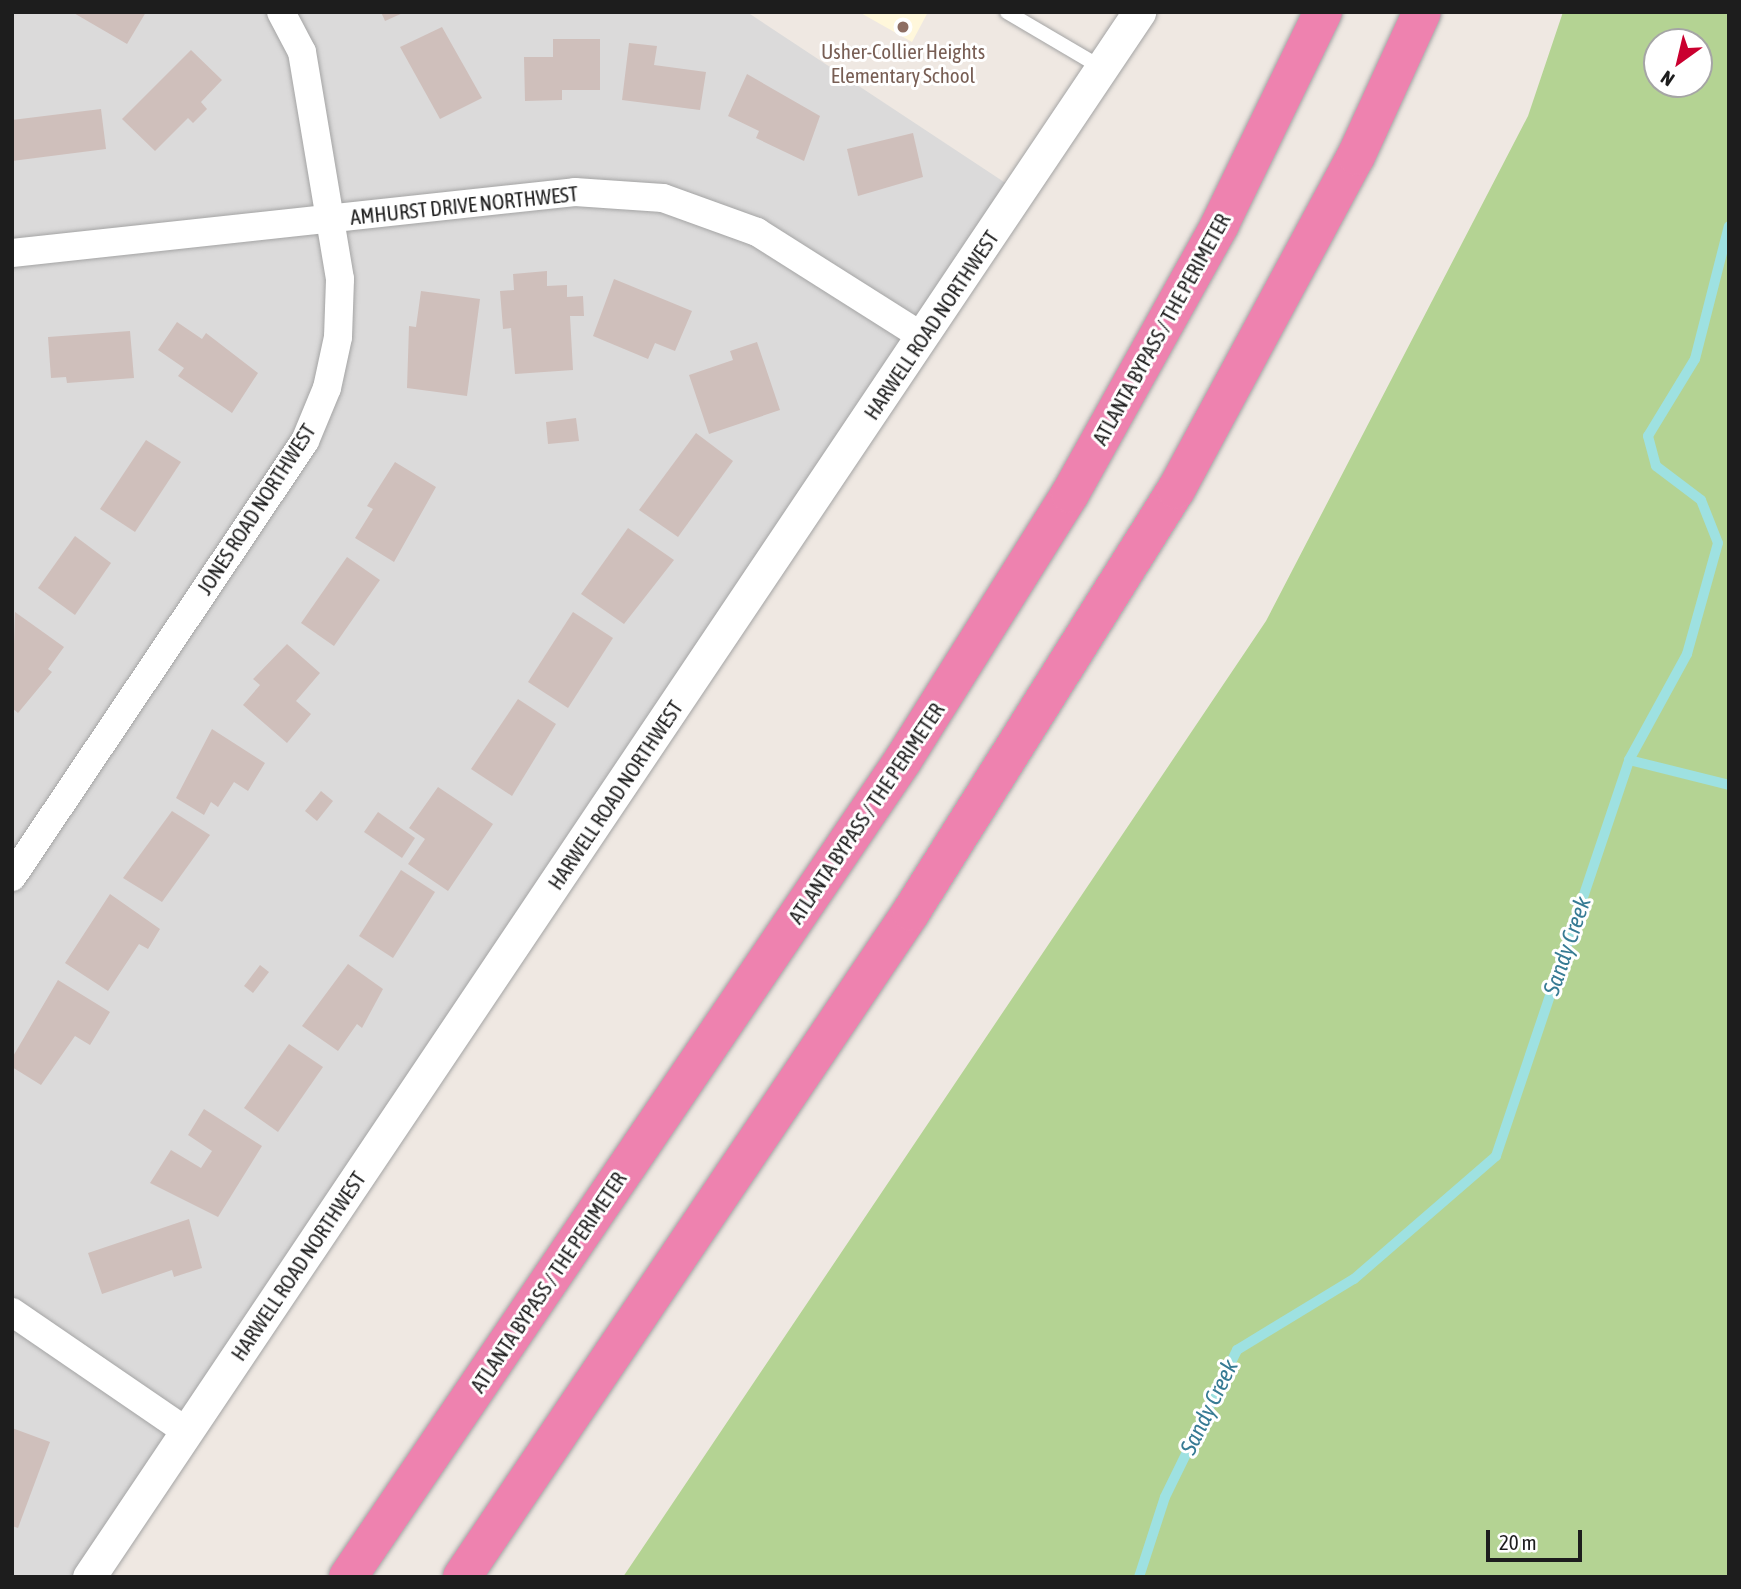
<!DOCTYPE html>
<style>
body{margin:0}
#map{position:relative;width:1741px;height:1589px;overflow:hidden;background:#efe8e2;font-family:"Asap Condensed",sans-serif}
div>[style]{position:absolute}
.residential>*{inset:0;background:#dbdada}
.education>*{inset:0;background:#fff7db}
.forest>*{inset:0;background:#b4d393}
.stream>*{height:10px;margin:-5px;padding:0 5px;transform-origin:5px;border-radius:5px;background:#9ee1e1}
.building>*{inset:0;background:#cfbfbb}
.roads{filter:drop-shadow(0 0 2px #a4a4a4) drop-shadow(0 0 2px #a4a4a4)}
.service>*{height:14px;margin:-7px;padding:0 7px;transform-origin:7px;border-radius:7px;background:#fff}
.minor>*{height:28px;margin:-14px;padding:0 14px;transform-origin:14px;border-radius:14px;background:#fff}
.tertiary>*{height:33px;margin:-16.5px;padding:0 16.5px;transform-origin:16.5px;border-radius:16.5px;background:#fff}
.motorway>*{height:38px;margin:-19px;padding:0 19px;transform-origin:19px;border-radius:19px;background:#ee82af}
.dots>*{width:19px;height:19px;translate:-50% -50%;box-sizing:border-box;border:4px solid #fff;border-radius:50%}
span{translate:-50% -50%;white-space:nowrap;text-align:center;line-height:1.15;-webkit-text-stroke:6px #fff;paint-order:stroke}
.education-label{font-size:21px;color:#785e54}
.street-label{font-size:21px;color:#1d1d1d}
.water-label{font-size:23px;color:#377b94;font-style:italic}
.frame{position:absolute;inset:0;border:14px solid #1d1d1d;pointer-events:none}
.north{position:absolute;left:1643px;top:28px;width:70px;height:70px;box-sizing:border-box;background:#fff;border:2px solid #a5a5a5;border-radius:50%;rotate:214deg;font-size:19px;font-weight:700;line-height:28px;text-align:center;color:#1d1d1d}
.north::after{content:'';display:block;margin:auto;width:24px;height:32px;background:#ca002f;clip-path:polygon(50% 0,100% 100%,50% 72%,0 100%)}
.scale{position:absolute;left:1486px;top:1530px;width:96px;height:32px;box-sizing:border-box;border:4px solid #1d1d1d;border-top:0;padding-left:9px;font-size:21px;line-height:24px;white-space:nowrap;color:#1d1d1d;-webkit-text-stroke:5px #fff;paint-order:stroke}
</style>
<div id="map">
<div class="residential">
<i style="clip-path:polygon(12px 12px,747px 12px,1022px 194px,83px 1577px,12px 1577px)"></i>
</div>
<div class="education">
<i style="clip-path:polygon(859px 12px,928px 12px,912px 42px)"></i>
</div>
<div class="forest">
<i style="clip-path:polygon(evenodd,1563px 12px,1729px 12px,1729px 1577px,623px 1577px,1266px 621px,1528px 116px,1563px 12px,1657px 42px,1699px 42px,1699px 84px,1657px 84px,1657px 42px)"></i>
</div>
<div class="stream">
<i style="left:1629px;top:760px;width:103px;rotate:14deg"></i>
<i style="left:1139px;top:1577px;width:84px;rotate:-72deg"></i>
<i style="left:1165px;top:1497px;width:164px;rotate:-63.9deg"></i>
<i style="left:1237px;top:1350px;width:137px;rotate:-31.3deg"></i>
<i style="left:1354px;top:1279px;width:188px;rotate:-40.9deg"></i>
<i style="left:1496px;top:1156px;width:418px;rotate:-71.4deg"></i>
<i style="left:1629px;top:760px;width:121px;rotate:-61.3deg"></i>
<i style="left:1687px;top:654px;width:115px;rotate:-74.4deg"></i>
<i style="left:1718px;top:543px;width:46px;rotate:-111.6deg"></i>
<i style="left:1701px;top:500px;width:56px;rotate:-142.9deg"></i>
<i style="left:1656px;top:466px;width:31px;rotate:-105deg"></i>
<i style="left:1648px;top:436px;width:90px;rotate:-58.6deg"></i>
<i style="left:1695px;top:359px;width:137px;rotate:-75.7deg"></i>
</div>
<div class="building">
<i style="clip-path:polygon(72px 12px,146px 12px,127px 44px)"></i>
<i style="clip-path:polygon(381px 12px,405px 12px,385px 21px)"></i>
<i style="clip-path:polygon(442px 27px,482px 98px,440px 119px,400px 47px)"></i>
<i style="clip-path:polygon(553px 39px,600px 39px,600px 90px,562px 90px,562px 100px,525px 101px,524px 57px,553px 57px)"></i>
<i style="clip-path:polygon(629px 43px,657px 46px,654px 65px,706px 72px,700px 110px,622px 100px)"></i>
<i style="clip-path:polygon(191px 50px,222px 80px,201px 102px,207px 109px,193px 123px,188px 118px,155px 151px,122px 119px)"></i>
<i style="clip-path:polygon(747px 74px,820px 116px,804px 161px,756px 138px,759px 131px,728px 116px)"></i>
<i style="clip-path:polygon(101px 109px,106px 149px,12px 161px,12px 120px)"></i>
<i style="clip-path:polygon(913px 133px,923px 177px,858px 196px,847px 149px)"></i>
<i style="clip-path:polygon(547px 271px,547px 286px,567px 285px,567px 297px,583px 296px,584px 316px,570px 316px,573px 370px,515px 374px,511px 328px,503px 329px,500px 291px,514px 290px,513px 274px)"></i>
<i style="clip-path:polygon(614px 279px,692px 311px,675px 351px,655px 343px,648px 359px,593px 336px)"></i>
<i style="clip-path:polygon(421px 291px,480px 299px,467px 396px,407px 388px,409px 326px,416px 327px)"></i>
<i style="clip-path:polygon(177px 322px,202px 339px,206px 333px,258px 373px,232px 413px,178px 376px,184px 368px,158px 350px)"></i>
<i style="clip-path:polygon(130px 331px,134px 378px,67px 383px,66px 377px,51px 378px,48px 337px)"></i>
<i style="clip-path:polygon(757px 342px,780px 410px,709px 434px,689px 375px,733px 360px,730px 351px)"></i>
<i style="clip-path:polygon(576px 418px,579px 441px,548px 444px,546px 422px)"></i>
<i style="clip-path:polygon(696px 433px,733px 461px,678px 537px,639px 510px)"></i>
<i style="clip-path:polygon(146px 440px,181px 462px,135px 532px,100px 509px)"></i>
<i style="clip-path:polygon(395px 462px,436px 487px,394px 562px,355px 538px,373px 509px,367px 506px)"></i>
<i style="clip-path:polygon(628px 528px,674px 560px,624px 624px,581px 594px)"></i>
<i style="clip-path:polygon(75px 536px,111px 563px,75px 615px,38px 588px)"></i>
<i style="clip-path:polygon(347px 557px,380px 580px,334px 646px,301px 623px)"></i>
<i style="clip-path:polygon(15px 612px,64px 647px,48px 669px,52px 672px,18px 713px,12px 708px)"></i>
<i style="clip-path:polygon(573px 612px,613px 638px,568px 708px,528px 682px)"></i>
<i style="clip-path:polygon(287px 644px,320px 673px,296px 701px,311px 714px,287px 743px,243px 705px,260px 685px,253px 679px)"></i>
<i style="clip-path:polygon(518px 699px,556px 724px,512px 796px,471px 769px)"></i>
<i style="clip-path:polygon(212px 729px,265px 763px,248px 791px,234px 782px,218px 807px,211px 802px,204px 815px,176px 798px)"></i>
<i style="clip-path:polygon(438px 787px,493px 824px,448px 891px,408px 864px,425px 839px,409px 828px)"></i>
<i style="clip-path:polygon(321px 791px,333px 801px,317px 821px,305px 811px)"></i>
<i style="clip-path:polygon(172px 811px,210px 835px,162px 902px,123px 878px)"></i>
<i style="clip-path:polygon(378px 812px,415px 838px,402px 858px,364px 832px)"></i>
<i style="clip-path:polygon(401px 870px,435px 892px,393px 958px,359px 936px)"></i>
<i style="clip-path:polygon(110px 894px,160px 929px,148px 949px,139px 944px,108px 991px,65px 963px)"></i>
<i style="clip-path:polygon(348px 964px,383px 989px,362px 1028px,357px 1024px,338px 1051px,302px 1026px)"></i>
<i style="clip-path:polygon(260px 965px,269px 972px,253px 993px,244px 986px)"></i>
<i style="clip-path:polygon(58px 980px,110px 1012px,90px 1045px,75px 1036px,41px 1085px,12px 1067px,12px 1058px)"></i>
<i style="clip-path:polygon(289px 1044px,323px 1067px,278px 1132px,244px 1108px)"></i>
<i style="clip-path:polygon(204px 1109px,262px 1146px,218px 1217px,150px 1183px,171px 1150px,201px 1168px,212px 1151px,188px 1135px)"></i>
<i style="clip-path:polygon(189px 1219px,202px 1268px,174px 1277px,172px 1270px,102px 1294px,88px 1253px)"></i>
<i style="clip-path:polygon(12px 1428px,50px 1442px,18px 1528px,12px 1526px)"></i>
</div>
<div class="roads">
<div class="service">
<i style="left:1007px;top:12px;width:110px;rotate:30.5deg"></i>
</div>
<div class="minor">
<i style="left:12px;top:253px;width:566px;rotate:-6.18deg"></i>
<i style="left:575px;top:192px;width:88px;rotate:3.9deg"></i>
<i style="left:663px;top:198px;width:100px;rotate:19.9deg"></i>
<i style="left:757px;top:232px;width:196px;rotate:32.3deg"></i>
<i style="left:12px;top:877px;width:525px;rotate:-56.1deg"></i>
<i style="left:305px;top:441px;width:57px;rotate:-67.5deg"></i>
<i style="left:327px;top:388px;width:52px;rotate:-77.8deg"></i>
<i style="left:338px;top:337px;width:58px;rotate:-88deg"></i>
<i style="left:340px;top:279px;width:230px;rotate:-99.5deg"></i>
<i style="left:302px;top:52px;width:45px;rotate:-117.7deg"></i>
<i style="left:12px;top:1312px;width:211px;rotate:34.4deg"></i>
</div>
<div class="tertiary">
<i style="left:89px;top:1577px;width:1885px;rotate:-56.14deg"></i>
</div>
<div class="motorway">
<i style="left:348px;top:1577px;width:988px;rotate:-55.81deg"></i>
<i style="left:903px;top:760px;width:314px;rotate:-57.9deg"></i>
<i style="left:1070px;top:494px;width:309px;rotate:-60.9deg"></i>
<i style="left:1220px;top:224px;width:236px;rotate:-64.1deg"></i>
<i style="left:462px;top:1577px;width:802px;rotate:-55.97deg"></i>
<i style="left:911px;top:912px;width:498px;rotate:-57.9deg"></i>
<i style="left:1176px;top:490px;width:379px;rotate:-61.7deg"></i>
<i style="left:1356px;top:156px;width:158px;rotate:-65.4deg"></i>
</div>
</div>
<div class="dots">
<i style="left:903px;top:27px;background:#8d6e63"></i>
</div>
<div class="education-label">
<span style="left:903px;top:63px">Usher-Collier Heights<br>Elementary School</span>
</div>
<div class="street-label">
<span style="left:464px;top:205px;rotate:-6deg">AMHURST DRIVE NORTHWEST</span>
<span style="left:931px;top:325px;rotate:-56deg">HARWELL ROAD NORTHWEST</span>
<span style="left:1161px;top:329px;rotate:-61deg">ATLANTA BYPASS / THE PERIMETER</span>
<span style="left:256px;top:509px;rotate:-57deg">JONES ROAD NORTHWEST</span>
<span style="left:615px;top:795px;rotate:-56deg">HARWELL ROAD NORTHWEST</span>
<span style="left:866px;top:813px;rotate:-56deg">ATLANTA BYPASS / THE PERIMETER</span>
<span style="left:298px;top:1266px;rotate:-56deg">HARWELL ROAD NORTHWEST</span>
<span style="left:548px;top:1282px;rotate:-56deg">ATLANTA BYPASS / THE PERIMETER</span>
</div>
<div class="water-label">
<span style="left:1567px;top:946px;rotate:-71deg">Sandy Creek</span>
<span style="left:1209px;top:1407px;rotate:-64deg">Sandy Creek</span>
</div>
<div class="frame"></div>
<div class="north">N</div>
<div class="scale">20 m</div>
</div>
